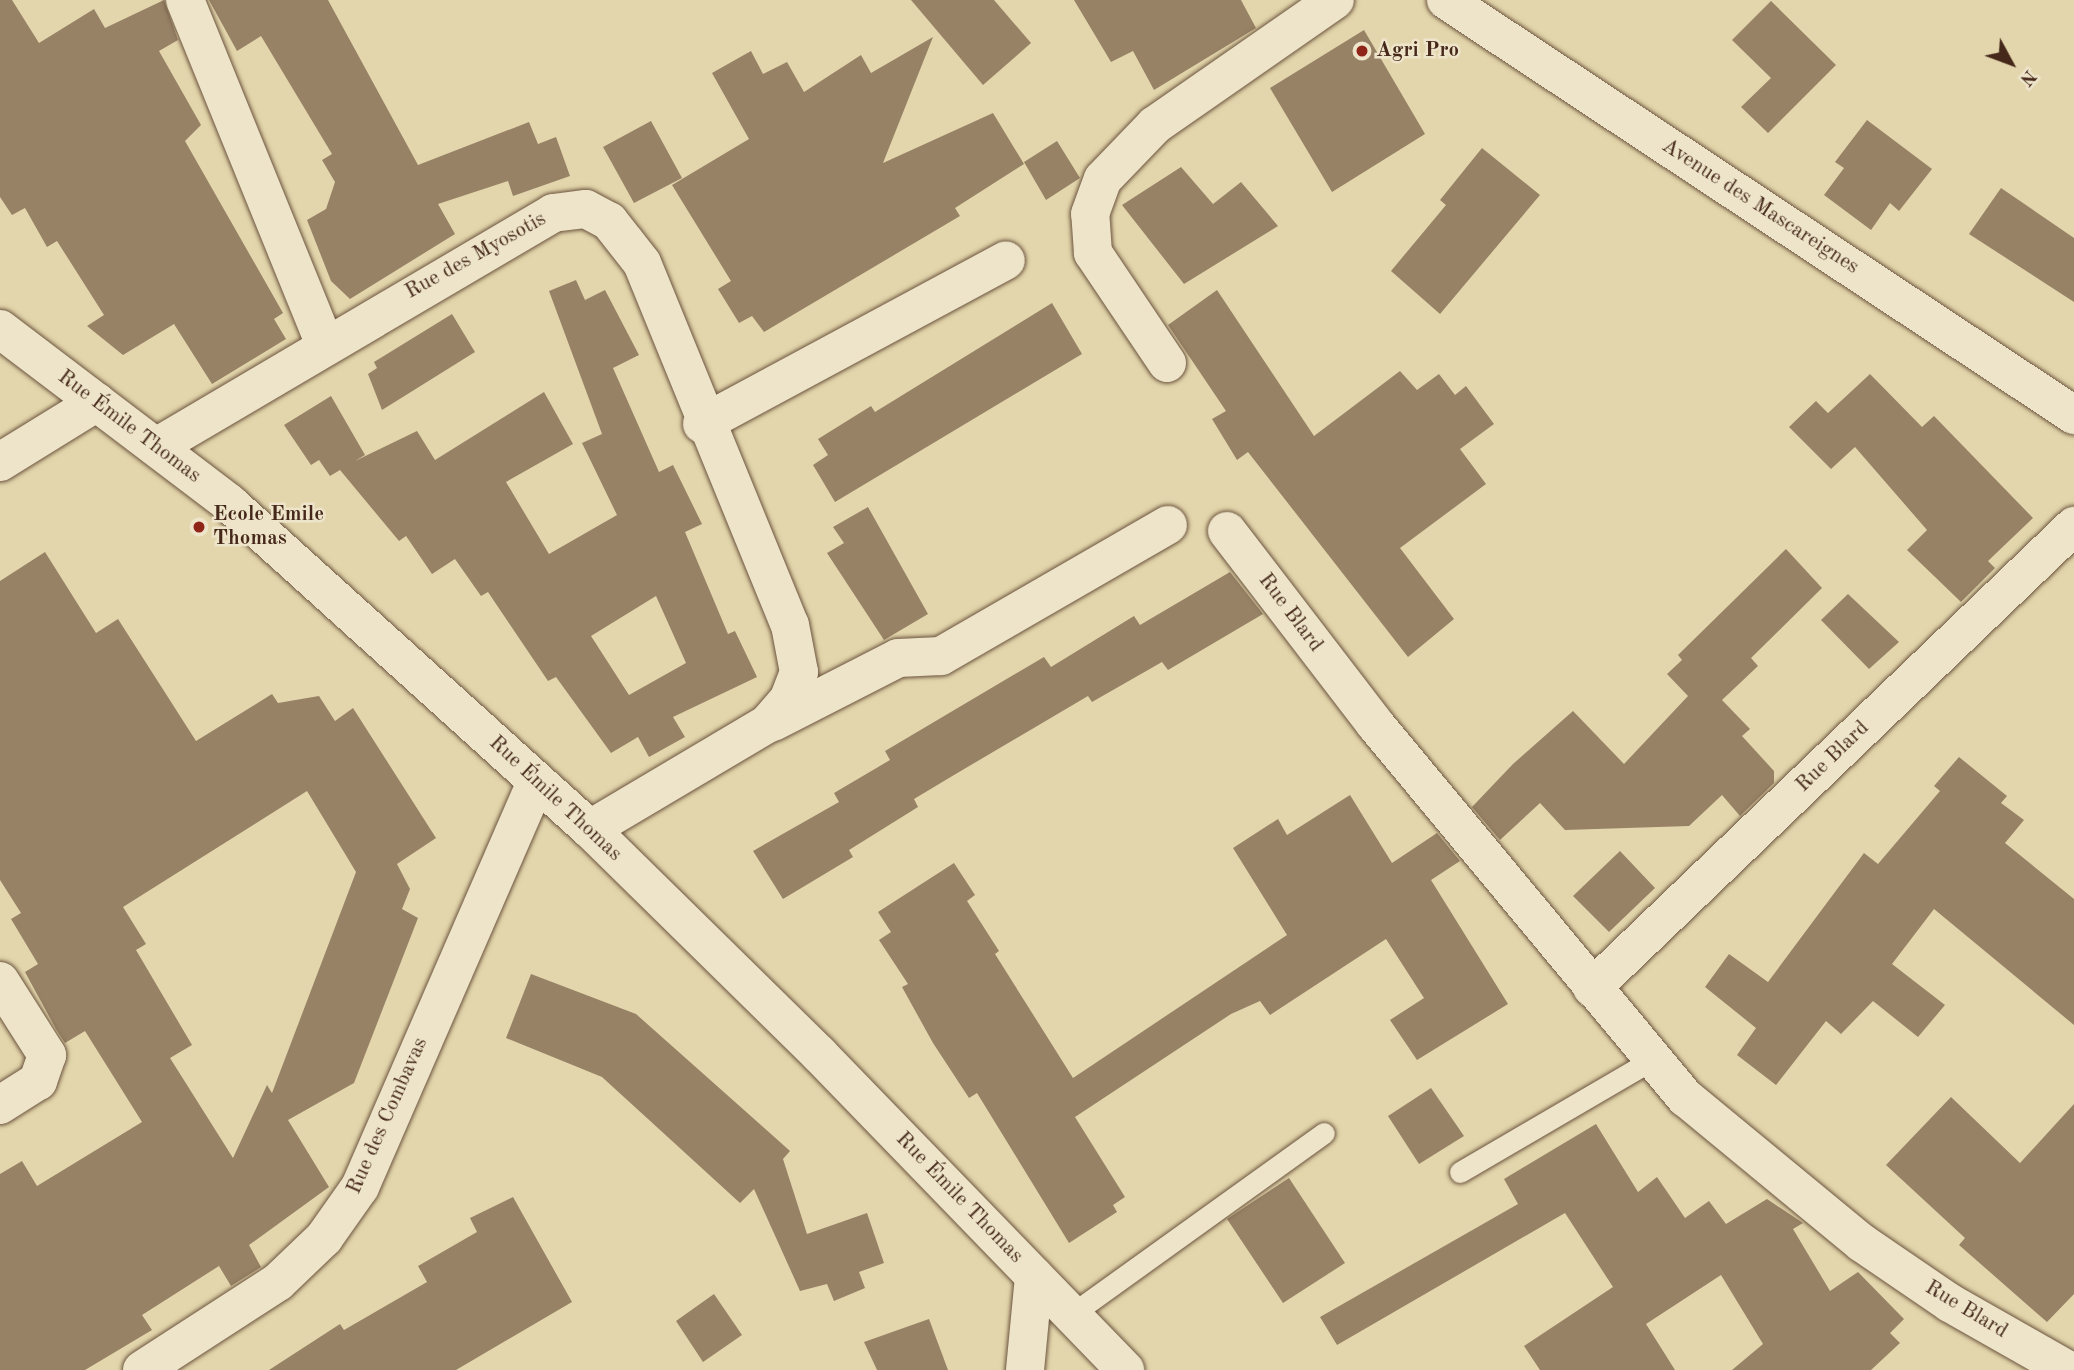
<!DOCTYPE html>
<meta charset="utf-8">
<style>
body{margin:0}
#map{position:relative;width:2074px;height:1370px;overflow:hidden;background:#e3d6ac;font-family:"Old Standard TT",serif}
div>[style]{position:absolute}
.building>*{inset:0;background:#978266}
.roads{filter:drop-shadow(0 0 2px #6c543e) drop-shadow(0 0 2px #6c543e)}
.service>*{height:21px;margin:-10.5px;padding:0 10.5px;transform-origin:10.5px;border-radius:10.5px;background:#ede4c9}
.minor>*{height:38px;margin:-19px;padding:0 19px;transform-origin:19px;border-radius:19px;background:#ede4c9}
.tertiary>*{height:38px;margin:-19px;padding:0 19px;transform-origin:19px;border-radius:19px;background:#ede4c9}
.dots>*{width:19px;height:19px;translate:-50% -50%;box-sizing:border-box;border:4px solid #ede4c9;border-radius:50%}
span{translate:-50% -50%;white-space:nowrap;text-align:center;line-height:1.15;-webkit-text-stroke:5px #ede4c9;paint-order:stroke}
.poi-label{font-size:21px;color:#45281a;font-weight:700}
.left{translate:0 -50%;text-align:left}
.street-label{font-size:21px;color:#45281a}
.north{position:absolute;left:1976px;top:28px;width:70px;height:70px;-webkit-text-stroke:5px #ede4c9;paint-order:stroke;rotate:131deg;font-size:19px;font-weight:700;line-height:28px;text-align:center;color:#45281a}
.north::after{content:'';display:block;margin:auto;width:24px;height:32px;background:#45281a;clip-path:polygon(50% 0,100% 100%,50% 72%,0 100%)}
</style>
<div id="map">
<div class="building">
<i style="clip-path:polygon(0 0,12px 0,39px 43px,94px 9px,105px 28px,164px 0,178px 40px,159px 51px,201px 125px,185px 141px,283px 313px,274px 319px,286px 339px,212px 384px,174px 324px,123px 355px,87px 326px,104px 315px,57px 241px,47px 247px,25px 208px,12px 215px,0 197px)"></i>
<i style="clip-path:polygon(209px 0,328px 0,418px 165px,529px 122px,538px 144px,556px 137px,570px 176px,513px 196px,508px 181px,438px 204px,455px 234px,350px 299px,331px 281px,307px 220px,326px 209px,335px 182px,322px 160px,332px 154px,261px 36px,237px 51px)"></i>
<i style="clip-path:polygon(911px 0,994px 0,1031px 43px,983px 85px)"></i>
<i style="clip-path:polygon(1074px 0,1241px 0,1256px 28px,1154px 90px,1133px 51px,1111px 62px)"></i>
<i style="clip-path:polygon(1771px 1px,1836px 65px,1768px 133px,1741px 107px,1771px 78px,1732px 40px)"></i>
<i style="clip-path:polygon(1364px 30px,1425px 134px,1332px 192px,1270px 88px)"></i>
<i style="clip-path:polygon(933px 37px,883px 163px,993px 113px,1024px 164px,955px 208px,960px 216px,764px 332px,752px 316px,739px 323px,718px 289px,731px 281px,672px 185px,749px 139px,712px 73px,751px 51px,763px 74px,787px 62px,804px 92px,861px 55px,871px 73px)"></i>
<i style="clip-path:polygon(1867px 120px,1932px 169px,1899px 211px,1890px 203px,1871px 230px,1824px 195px,1844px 168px,1835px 162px)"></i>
<i style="clip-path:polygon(651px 121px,682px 178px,634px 203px,603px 147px)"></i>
<i style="clip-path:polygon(1057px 141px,1080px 178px,1046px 200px,1024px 162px)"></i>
<i style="clip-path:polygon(1482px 148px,1540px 195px,1440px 314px,1391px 271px,1446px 205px,1440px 200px)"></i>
<i style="clip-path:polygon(1181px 167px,1213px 204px,1241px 182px,1278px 226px,1184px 284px,1122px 205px)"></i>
<i style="clip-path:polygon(2001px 188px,2074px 238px,2074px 302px,1969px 234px)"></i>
<i style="clip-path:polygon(evenodd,576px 280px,585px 300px,605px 290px,639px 355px,613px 368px,659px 472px,673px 465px,702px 524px,685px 532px,728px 634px,735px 631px,757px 677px,673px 717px,685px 737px,649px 757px,638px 737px,611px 753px,556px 677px,548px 681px,488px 592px,481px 596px,455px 559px,432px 574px,406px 536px,399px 541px,340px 470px,330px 476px,319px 460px,311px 465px,284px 425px,331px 396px,365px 455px,355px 461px,417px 431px,435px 460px,544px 392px,573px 444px,506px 482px,549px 554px,617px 515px,582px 443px,602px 434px,549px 291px,576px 280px,656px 596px,686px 663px,629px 695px,591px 636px,656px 596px)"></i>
<i style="clip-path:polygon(1217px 290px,1314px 436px,1400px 371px,1417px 390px,1439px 374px,1455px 395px,1466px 386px,1494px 424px,1460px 449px,1486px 484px,1400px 548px,1454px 619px,1408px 657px,1248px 452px,1237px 460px,1212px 419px,1226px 411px,1168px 325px)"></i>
<i style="clip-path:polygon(1052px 303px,1082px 354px,835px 502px,813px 465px,828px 455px,818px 439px,871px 406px,875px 412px)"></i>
<i style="clip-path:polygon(452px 314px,475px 352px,382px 410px,368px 374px,377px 368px,374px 362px)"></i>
<i style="clip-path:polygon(1870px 374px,1922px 427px,1934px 416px,2033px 518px,1988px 561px,1995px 568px,1961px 602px,1907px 550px,1927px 530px,1855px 447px,1831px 469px,1789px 427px,1816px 401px,1828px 413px)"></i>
<i style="clip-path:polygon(868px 507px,928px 614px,884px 640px,827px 553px,844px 543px,833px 527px)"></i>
<i style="clip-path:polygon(1786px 549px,1822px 588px,1751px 658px,1758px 666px,1722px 700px,1750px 729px,1742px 736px,1774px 771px,1774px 783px,1740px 816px,1722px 795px,1689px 826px,1565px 830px,1540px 803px,1500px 840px,1472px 807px,1513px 764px,1573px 711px,1624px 764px,1688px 696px,1667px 674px,1682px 660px,1678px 655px)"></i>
<i style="clip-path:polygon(evenodd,45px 552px,96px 633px,118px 619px,196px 741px,272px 694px,278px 703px,319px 696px,335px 721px,353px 708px,436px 838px,397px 864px,410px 889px,402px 909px,418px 918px,354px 1083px,288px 1120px,329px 1187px,249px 1245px,261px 1267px,231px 1286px,219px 1266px,142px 1315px,152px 1330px,85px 1370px,0 1370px,0 1174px,22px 1161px,37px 1186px,142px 1122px,85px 1031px,65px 1043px,56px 1029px,25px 972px,38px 964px,11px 919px,21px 913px,0 880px,0 581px,45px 552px,307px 791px,356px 872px,272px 1093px,267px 1085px,233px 1158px,170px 1058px,192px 1045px,136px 950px,146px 944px,123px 907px,307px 791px)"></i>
<i style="clip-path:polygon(1230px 572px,1263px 614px,1168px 670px,1162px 662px,1092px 702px,1088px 696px,954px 775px,914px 799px,918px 807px,849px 850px,853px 857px,783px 899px,753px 851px,839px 802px,834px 793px,890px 760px,885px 751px,1044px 657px,1051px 667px,1134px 616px,1140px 625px)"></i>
<i style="clip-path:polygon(1848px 594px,1899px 642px,1869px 669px,1821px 620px)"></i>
<i style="clip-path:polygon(1959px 757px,2007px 796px,2001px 803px,2024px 820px,2005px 843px,2074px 899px,2074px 1025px,1934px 909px,1892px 964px,1945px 1005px,1918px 1037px,1873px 1001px,1841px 1034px,1826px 1021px,1776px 1085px,1737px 1055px,1756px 1028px,1705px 987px,1729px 954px,1768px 982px,1864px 853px,1878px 864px,1940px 791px,1934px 786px)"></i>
<i style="clip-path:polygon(1350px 795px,1392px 863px,1437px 833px,1460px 861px,1431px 880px,1508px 1004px,1417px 1060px,1390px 1020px,1424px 998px,1386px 939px,1270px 1015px,1260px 1001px,1231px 1014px,1075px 1117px,1125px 1197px,1113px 1205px,1117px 1212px,1069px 1243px,977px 1093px,969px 1098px,933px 1043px,902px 987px,908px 984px,879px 940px,891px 932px,878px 912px,954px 863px,975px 895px,967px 901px,999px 951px,995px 954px,1073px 1078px,1287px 935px,1233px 848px,1278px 819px,1287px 835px)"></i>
<i style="clip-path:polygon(1620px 851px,1655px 888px,1609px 932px,1573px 896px)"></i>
<i style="clip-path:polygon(531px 974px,636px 1014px,790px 1151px,783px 1159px,807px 1234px,867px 1213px,884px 1263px,859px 1272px,865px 1288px,834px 1301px,827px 1284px,800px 1291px,754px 1189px,740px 1203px,602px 1077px,506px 1038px)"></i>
<i style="clip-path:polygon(1431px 1088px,1464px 1136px,1419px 1164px,1388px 1116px)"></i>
<i style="clip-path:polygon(1951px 1097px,2020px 1163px,2074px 1104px,2074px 1294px,2047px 1322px,1959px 1245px,1965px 1238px,1886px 1165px)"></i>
<i style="clip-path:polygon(1596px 1124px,1638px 1192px,1657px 1177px,1685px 1218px,1709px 1201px,1726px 1224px,1767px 1199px,1803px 1223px,1793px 1229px,1830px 1291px,1858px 1272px,1904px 1319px,1890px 1333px,1900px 1343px,1871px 1370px,1732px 1370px,1763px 1344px,1721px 1275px,1646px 1324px,1675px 1370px,1540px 1370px,1524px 1346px,1613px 1287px,1565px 1213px,1337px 1345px,1320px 1317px,1518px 1204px,1504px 1179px)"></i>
<i style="clip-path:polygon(1289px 1178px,1345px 1263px,1283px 1303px,1227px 1219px)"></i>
<i style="clip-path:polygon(513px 1197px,572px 1302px,456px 1370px,269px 1370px,340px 1324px,344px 1330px,427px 1282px,418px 1266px,477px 1232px,470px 1218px)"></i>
<i style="clip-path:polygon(714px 1294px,742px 1335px,703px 1362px,676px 1321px)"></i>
<i style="clip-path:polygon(929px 1319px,948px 1370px,877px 1370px,864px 1342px)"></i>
</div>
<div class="roads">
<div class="service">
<i style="left:1460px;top:1172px;width:222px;rotate:-30.3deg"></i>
<i style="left:1072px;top:1314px;width:310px;rotate:-35.7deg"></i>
</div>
<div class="minor">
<i style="left:185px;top:0;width:369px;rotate:67.9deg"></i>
<i style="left:1167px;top:363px;width:133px;rotate:-123.9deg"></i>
<i style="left:1093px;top:253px;width:39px;rotate:-94deg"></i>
<i style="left:1090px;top:214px;width:37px;rotate:-70deg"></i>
<i style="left:1103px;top:179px;width:75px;rotate:-46.1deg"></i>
<i style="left:1155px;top:125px;width:219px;rotate:-34.8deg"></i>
<i style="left:702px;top:424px;width:345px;rotate:-28.3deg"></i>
<i style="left:156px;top:447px;width:461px;rotate:-30.5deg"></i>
<i style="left:553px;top:213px;width:33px;rotate:-7deg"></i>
<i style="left:586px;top:209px;width:26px;rotate:28deg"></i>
<i style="left:609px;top:221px;width:53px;rotate:51.8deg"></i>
<i style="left:642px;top:263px;width:391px;rotate:67.8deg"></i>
<i style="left:790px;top:625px;width:48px;rotate:79.2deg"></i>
<i style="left:799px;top:672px;width:30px;rotate:111deg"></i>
<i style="left:788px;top:700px;width:32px;rotate:131deg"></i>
<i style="left:767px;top:724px;width:206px;rotate:149.3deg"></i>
<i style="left:0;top:462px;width:114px;rotate:-31.7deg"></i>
<i style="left:1227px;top:531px;width:243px;rotate:52.5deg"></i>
<i style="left:1375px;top:724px;width:486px;rotate:50.3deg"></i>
<i style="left:1686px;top:1098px;width:228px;rotate:39.5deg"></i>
<i style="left:1862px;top:1243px;width:107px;rotate:34.3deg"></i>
<i style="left:1950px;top:1303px;width:136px;rotate:29.6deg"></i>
<i style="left:773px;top:722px;width:140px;rotate:-27.1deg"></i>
<i style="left:898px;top:658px;width:43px;rotate:-2.7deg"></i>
<i style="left:941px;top:656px;width:262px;rotate:-30deg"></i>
<i style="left:0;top:981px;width:88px;rotate:57.6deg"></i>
<i style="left:47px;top:1055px;width:28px;rotate:109deg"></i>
<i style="left:38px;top:1081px;width:45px;rotate:147.7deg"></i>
<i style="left:1592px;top:988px;width:668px;rotate:-43.79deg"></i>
<i style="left:142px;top:1370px;width:162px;rotate:-32.9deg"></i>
<i style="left:278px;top:1282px;width:64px;rotate:-43.7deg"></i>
<i style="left:324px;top:1238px;width:62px;rotate:-54.8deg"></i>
<i style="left:360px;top:1187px;width:441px;rotate:-66.5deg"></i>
<i style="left:1025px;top:1370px;width:94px;rotate:-84.5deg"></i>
</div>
<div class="tertiary">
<i style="left:1446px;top:0;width:753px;rotate:33.46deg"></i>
<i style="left:0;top:329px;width:288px;rotate:37.2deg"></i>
<i style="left:229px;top:503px;width:486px;rotate:42.1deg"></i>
<i style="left:590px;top:829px;width:321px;rotate:44.5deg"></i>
<i style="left:819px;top:1054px;width:440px;rotate:45.9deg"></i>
</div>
</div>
<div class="dots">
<i style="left:1362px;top:51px;background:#8f2418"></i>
<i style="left:199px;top:527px;background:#8f2418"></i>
</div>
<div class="poi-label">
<span class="left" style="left:1376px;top:51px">Agri Pro</span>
<span class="left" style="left:213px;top:527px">Ecole Emile<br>Thomas</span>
</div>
<div class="street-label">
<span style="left:1760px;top:207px;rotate:33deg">Avenue des Mascareignes</span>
<span style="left:476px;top:256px;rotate:-29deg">Rue des Myosotis</span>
<span style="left:129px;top:427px;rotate:37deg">Rue Émile Thomas</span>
<span style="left:1290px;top:613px;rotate:53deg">Rue Blard</span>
<span style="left:1833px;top:757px;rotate:-44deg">Rue Blard</span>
<span style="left:555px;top:799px;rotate:43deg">Rue Émile Thomas</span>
<span style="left:388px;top:1116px;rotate:-66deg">Rue des Combavas</span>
<span style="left:959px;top:1198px;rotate:46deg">Rue Émile Thomas</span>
<span style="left:1966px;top:1310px;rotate:31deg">Rue Blard</span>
</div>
<div class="north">N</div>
</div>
